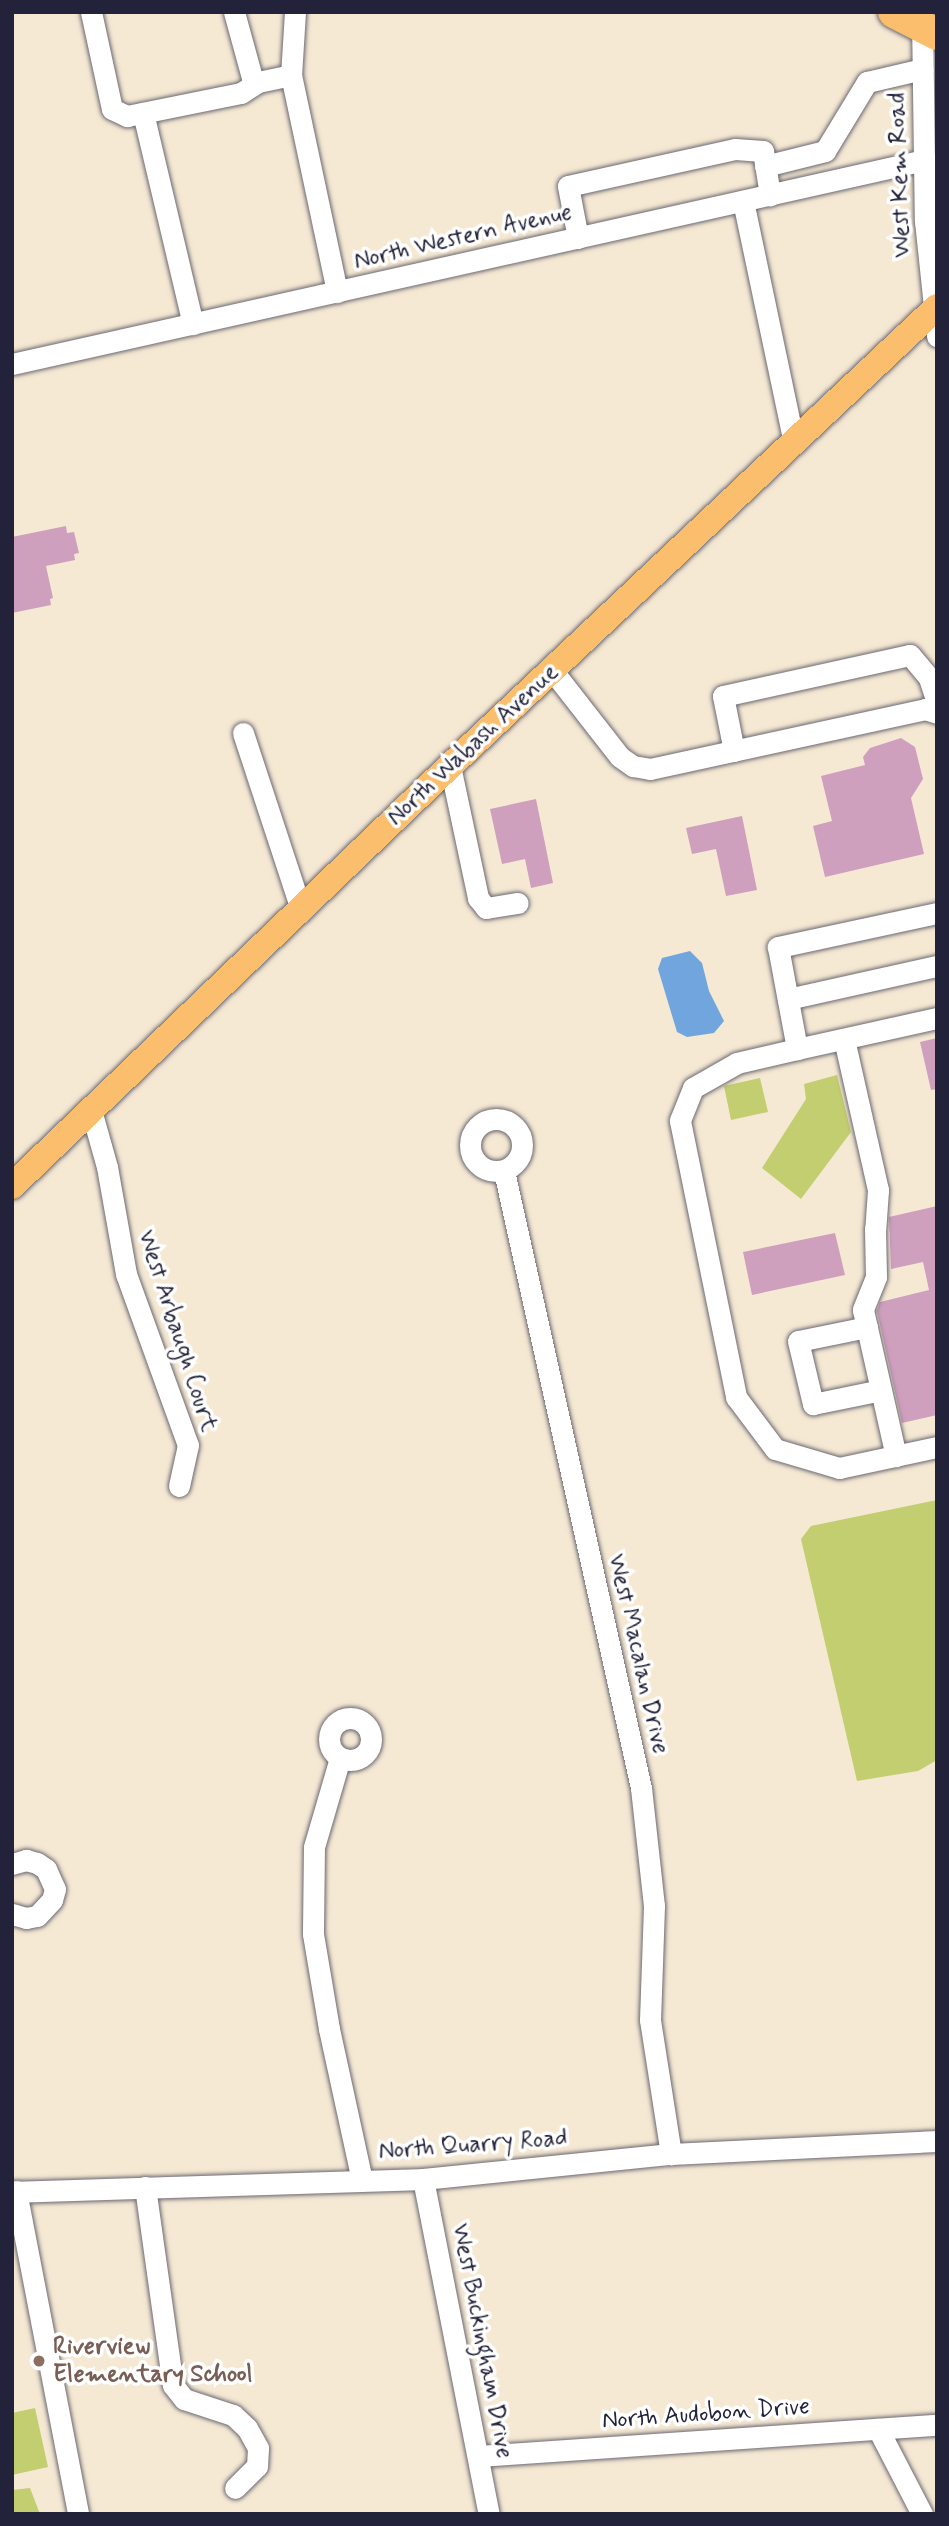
<!DOCTYPE html>
<style>
body{margin:0}
#map{position:relative;width:949px;height:2526px;overflow:hidden;background:#f5e9d4;font-family:Mynerve,sans-serif}
div>[style]{position:absolute}
.green>*{inset:0;background:#c2ce6f}
.water>*{inset:0;background:#70a6dd}
.building>*{inset:0;background:#cf9fbe}
.roads{filter:drop-shadow(0 0 2px #6c6871) drop-shadow(0 0 2px #6c6871)}
.minor>*{height:21px;margin:-10.5px;padding:0 10.5px;transform-origin:10.5px;border-radius:10.5px;background:#fff}
.minor>.ring{margin:-10.5px;padding:0;box-sizing:content-box;background:none;border:21px solid #fff;border-radius:50%}
.major>*{height:26px;margin:-13px;padding:0 13px;transform-origin:13px;border-radius:13px;background:#fabe6d}
.highway>*{height:32px;margin:-16px;padding:0 16px;transform-origin:16px;border-radius:16px;background:#fabe6d}
.dots>*{width:19px;height:19px;translate:-50% -50%;box-sizing:border-box;border:4px solid #fff;border-radius:50%}
span{translate:-50% -50%;white-space:nowrap;text-align:center;line-height:1.15;-webkit-text-stroke:7px #fff;paint-order:stroke}
.street-label{font-size:24px;color:#22223b}
.education-label{font-size:24px;color:#785e54;font-weight:700}
.left{translate:0 -50%;text-align:left}
.frame{position:absolute;inset:0;border:14px solid #22223b;pointer-events:none}
</style>
<div id="map">
<div class="green">
<i style="clip-path:polygon(837px 1075px,851px 1132px,801px 1199px,762px 1168px,806px 1099px,804px 1084px)"></i>
<i style="clip-path:polygon(760px 1078px,768px 1112px,731px 1120px,724px 1086px)"></i>
<i style="clip-path:polygon(937px 1500px,937px 1760px,918px 1771px,857px 1781px,801px 1539px,811px 1526px)"></i>
<i style="clip-path:polygon(35px 2408px,48px 2467px,12px 2475px,12px 2413px)"></i>
<i style="clip-path:polygon(30px 2488px,40px 2514px,12px 2514px,12px 2490px)"></i>
</div>
<div class="water">
<i style="clip-path:polygon(690px 951px,702px 963px,709px 991px,724px 1021px,714px 1033px,687px 1037px,677px 1032px,658px 969px,662px 958px)"></i>
</div>
<div class="building">
<i style="clip-path:polygon(66px 526px,67px 533px,74px 532px,79px 553px,74px 554px,75px 560px,46px 566px,53px 598px,50px 599px,51px 605px,12px 613px,12px 537px)"></i>
<i style="clip-path:polygon(901px 738px,915px 747px,923px 779px,911px 798px,924px 854px,825px 877px,813px 826px,832px 821px,821px 776px,865px 765px,863px 757px,870px 748px)"></i>
<i style="clip-path:polygon(536px 799px,553px 883px,531px 888px,525px 859px,502px 864px,490px 809px)"></i>
<i style="clip-path:polygon(742px 816px,757px 890px,726px 896px,716px 849px,692px 854px,686px 828px)"></i>
<i style="clip-path:polygon(937px 1038px,937px 1089px,931px 1090px,920px 1042px)"></i>
<i style="clip-path:polygon(937px 1206px,937px 1415px,902px 1423px,877px 1311px,880px 1302px,929px 1290px,923px 1262px,891px 1269px,889px 1217px)"></i>
<i style="clip-path:polygon(835px 1233px,845px 1275px,752px 1295px,743px 1252px)"></i>
</div>
<div class="roads">
<div class="minor">
<i style="left:91px;top:12px;width:99px;rotate:77.8deg"></i>
<i style="left:112px;top:109px;width:17px;rotate:25deg"></i>
<i style="left:127px;top:116px;width:116px;rotate:-11.4deg"></i>
<i style="left:241px;top:93px;width:20px;rotate:-33deg"></i>
<i style="left:258px;top:82px;width:34px;rotate:-12deg"></i>
<i style="left:234px;top:12px;width:68px;rotate:74.7deg"></i>
<i style="left:252px;top:78px;width:7px;rotate:34deg"></i>
<i style="left:295px;top:12px;width:63px;rotate:93.6deg"></i>
<i style="left:291px;top:75px;width:222px;rotate:78deg"></i>
<i style="left:922px;top:17px;width:204px;rotate:89.2deg"></i>
<i style="left:925px;top:221px;width:116px;rotate:84deg"></i>
<i style="left:143px;top:113px;width:217px;rotate:76.7deg"></i>
<i style="left:765px;top:166px;width:62px;rotate:-14deg"></i>
<i style="left:825px;top:151px;width:81px;rotate:-58.7deg"></i>
<i style="left:867px;top:82px;width:57px;rotate:-13.1deg"></i>
<i style="left:743px;top:201px;width:246px;rotate:78.1deg"></i>
<i style="left:578px;top:238px;width:53px;rotate:-100.9deg"></i>
<i style="left:568px;top:186px;width:171px;rotate:-12.5deg"></i>
<i style="left:735px;top:149px;width:28px;rotate:4deg"></i>
<i style="left:763px;top:151px;width:45px;rotate:81deg"></i>
<i style="left:12px;top:364px;width:936px;rotate:-12.6deg"></i>
<i style="left:552px;top:670px;width:110px;rotate:52deg"></i>
<i style="left:620px;top:757px;width:16px;rotate:35deg"></i>
<i style="left:633px;top:766px;width:17px;rotate:10deg"></i>
<i style="left:650px;top:769px;width:281px;rotate:-12.3deg"></i>
<i style="left:925px;top:709px;width:13px;rotate:18deg"></i>
<i style="left:243px;top:733px;width:185px;rotate:71.8deg"></i>
<i style="left:734px;top:751px;width:56px;rotate:-101.3deg"></i>
<i style="left:723px;top:696px;width:191px;rotate:-12.4deg"></i>
<i style="left:910px;top:655px;width:30px;rotate:50deg"></i>
<i style="left:929px;top:678px;width:25px;rotate:72deg"></i>
<i style="left:450px;top:766px;width:135px;rotate:78deg"></i>
<i style="left:478px;top:898px;width:13px;rotate:51deg"></i>
<i style="left:486px;top:908px;width:32px;rotate:-9deg"></i>
<i style="left:937px;top:913px;width:163px;rotate:167.9deg"></i>
<i style="left:778px;top:947px;width:104px;rotate:79.4deg"></i>
<i style="left:797px;top:1049px;width:62px;rotate:166.9deg"></i>
<i style="left:737px;top:1063px;width:51px;rotate:150.4deg"></i>
<i style="left:693px;top:1088px;width:35px;rotate:112deg"></i>
<i style="left:680px;top:1121px;width:282px;rotate:78.5deg"></i>
<i style="left:736px;top:1397px;width:65px;rotate:53.1deg"></i>
<i style="left:775px;top:1449px;width:67px;rotate:16.5deg"></i>
<i style="left:839px;top:1468px;width:100px;rotate:-12.1deg"></i>
<i style="left:788px;top:999px;width:153px;rotate:-12.5deg"></i>
<i style="left:844px;top:1039px;width:155px;rotate:77.3deg"></i>
<i style="left:878px;top:1190px;width:39px;rotate:94deg"></i>
<i style="left:875px;top:1229px;width:48px;rotate:88.8deg"></i>
<i style="left:876px;top:1277px;width:35px;rotate:112deg"></i>
<i style="left:863px;top:1310px;width:150px;rotate:77.3deg"></i>
<i style="left:797px;top:1049px;width:143px;rotate:-12.5deg"></i>
<i style="left:91px;top:1110px;width:59px;rotate:74.3deg"></i>
<i style="left:107px;top:1167px;width:109px;rotate:79.9deg"></i>
<i style="left:126px;top:1274px;width:182px;rotate:70.1deg"></i>
<i style="left:188px;top:1445px;width:42px;rotate:102.4deg"></i>
<i class="ring" style="left:470px;top:1119px;width:31px;height:31px"></i>
<i style="left:504px;top:1171px;width:632px;rotate:77.48deg"></i>
<i style="left:641px;top:1788px;width:119px;rotate:83.7deg"></i>
<i style="left:654px;top:1906px;width:114px;rotate:92deg"></i>
<i style="left:650px;top:2020px;width:136px;rotate:81.1deg"></i>
<i style="left:867px;top:1327px;width:70px;rotate:168.5deg"></i>
<i style="left:798px;top:1341px;width:65px;rotate:76.6deg"></i>
<i style="left:813px;top:1404px;width:69px;rotate:-11.6deg"></i>
<i class="ring" style="left:329px;top:1718px;width:21px;height:21px"></i>
<i style="left:340px;top:1758px;width:93px;rotate:106.3deg"></i>
<i style="left:314px;top:1847px;width:87px;rotate:90.7deg"></i>
<i style="left:313px;top:1934px;width:96px;rotate:80.4deg"></i>
<i style="left:329px;top:2029px;width:155px;rotate:77.7deg"></i>
<i style="left:12px;top:1864px;width:15px;rotate:-16deg"></i>
<i style="left:26px;top:1860px;width:11px;rotate:15deg"></i>
<i style="left:37px;top:1863px;width:11px;rotate:34deg"></i>
<i style="left:46px;top:1869px;width:22px;rotate:66deg"></i>
<i style="left:55px;top:1889px;width:11px;rotate:105deg"></i>
<i style="left:52px;top:1900px;width:22px;rotate:133deg"></i>
<i style="left:37px;top:1916px;width:11px;rotate:170deg"></i>
<i style="left:26px;top:1918px;width:15px;rotate:-164deg"></i>
<i style="left:423px;top:2179px;width:341px;rotate:78.9deg"></i>
<i style="left:145px;top:2187px;width:200px;rotate:82deg"></i>
<i style="left:173px;top:2385px;width:18px;rotate:52deg"></i>
<i style="left:184px;top:2399px;width:52px;rotate:18.1deg"></i>
<i style="left:233px;top:2415px;width:19px;rotate:43deg"></i>
<i style="left:247px;top:2428px;width:23px;rotate:61deg"></i>
<i style="left:258px;top:2448px;width:18px;rotate:93deg"></i>
<i style="left:257px;top:2466px;width:31px;rotate:135deg"></i>
<i style="left:16px;top:2191px;width:329px;rotate:79.1deg"></i>
<i style="left:12px;top:2192px;width:411px;rotate:-1.8deg"></i>
<i style="left:423px;top:2179px;width:249px;rotate:-5.8deg"></i>
<i style="left:671px;top:2154px;width:266px;rotate:-2.8deg"></i>
<i style="left:878px;top:2429px;width:96px;rotate:62.6deg"></i>
<i style="left:478px;top:2456px;width:460px;rotate:-3.9deg"></i>
</div>
<div class="major">
<i style="left:12px;top:1186px;width:607px;rotate:-43.8deg"></i>
<i style="left:450px;top:766px;width:669px;rotate:-43.3deg"></i>
</div>
<div class="highway">
<i style="left:894px;top:12px;width:48px;rotate:27.1deg"></i>
</div>
</div>
<div class="dots">
<i style="left:39px;top:2361px;background:#8d6e63"></i>
</div>
<div class="street-label">
<span style="left:900px;top:175px;rotate:-92deg">West Kem Road</span>
<span style="left:463px;top:237px;rotate:-13deg">North Western Avenue</span>
<span style="left:473px;top:745px;rotate:-43deg">North Wabash Avenue</span>
<span style="left:177px;top:1331px;rotate:72deg">West Arbaugh Court</span>
<span style="left:638px;top:1654px;rotate:77deg">West Macalan Drive</span>
<span style="left:473px;top:2145px;rotate:-4deg">North Quarry Road</span>
<span style="left:482px;top:2341px;rotate:79deg">West Buckingham Drive</span>
<span style="left:706px;top:2414px;rotate:-4deg">North Audobon Drive</span>
</div>
<div class="education-label">
<span class="left" style="left:53px;top:2361px">Riverview<br>Elementary School</span>
</div>
<div class="frame"></div>
</div>
